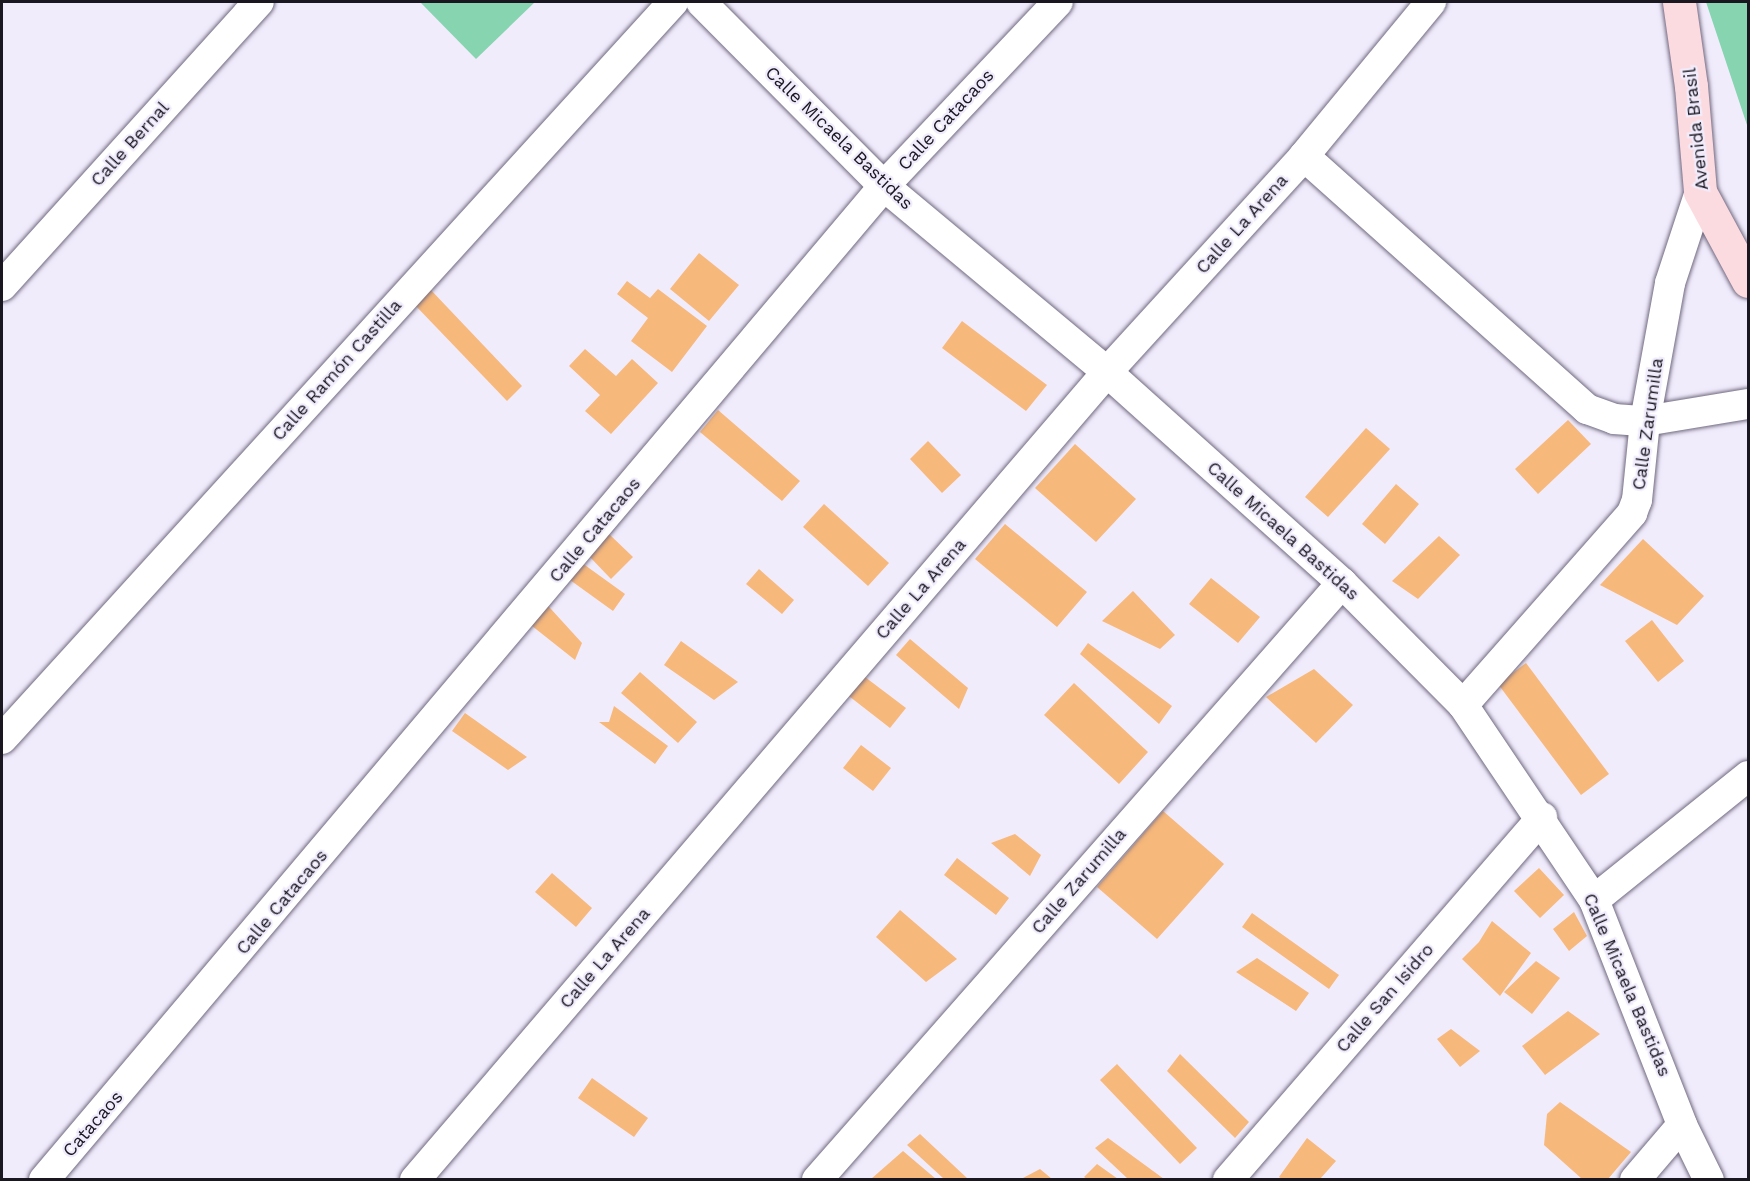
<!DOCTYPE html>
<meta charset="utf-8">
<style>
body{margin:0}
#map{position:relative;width:1750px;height:1181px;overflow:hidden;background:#f1ecfc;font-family:"Work Sans",sans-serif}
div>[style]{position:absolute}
.green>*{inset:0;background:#87d4b0}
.building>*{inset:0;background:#f7b87b}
.roads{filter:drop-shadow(0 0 2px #716980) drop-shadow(0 0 2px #716980)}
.street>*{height:30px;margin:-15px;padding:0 15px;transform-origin:15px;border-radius:15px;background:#fff}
.secondary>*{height:33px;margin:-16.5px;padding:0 16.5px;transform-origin:16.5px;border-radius:16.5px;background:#fcdbe0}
span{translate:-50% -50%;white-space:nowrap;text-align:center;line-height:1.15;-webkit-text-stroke:4.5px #f1ecfc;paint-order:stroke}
.street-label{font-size:18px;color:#1b1721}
.frame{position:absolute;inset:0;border:3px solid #1b1721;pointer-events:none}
</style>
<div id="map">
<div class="green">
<i style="clip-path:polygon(420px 2px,535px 2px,476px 59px)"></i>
<i style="clip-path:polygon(1706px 2px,1748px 2px,1748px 128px)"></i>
</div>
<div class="building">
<i style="clip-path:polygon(699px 253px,739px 285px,709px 321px,670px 289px)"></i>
<i style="clip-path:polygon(627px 281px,650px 298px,658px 289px,707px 326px,672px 372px,631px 341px,648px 318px,617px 294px)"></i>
<i style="clip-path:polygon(429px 288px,522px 386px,507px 401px,413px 303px)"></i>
<i style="clip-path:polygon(962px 321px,1047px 385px,1026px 411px,942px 348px)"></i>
<i style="clip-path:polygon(585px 349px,616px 376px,632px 359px,658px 383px,611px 434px,585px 411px,600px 395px,569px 366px)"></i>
<i style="clip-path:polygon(718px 410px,800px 481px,782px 501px,700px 432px)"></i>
<i style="clip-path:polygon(1568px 420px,1591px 444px,1538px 494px,1515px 469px)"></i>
<i style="clip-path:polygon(1366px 428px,1390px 449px,1328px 517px,1305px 497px)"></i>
<i style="clip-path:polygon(928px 441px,961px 475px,942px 493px,910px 459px)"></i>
<i style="clip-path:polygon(1075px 444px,1136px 499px,1096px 542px,1035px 488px)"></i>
<i style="clip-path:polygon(1396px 484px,1419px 504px,1385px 544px,1362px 524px)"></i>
<i style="clip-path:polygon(824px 504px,889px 563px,868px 586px,803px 527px)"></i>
<i style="clip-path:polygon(1005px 524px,1087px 592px,1057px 627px,975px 559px)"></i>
<i style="clip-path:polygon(609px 534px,633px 557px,611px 579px,587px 554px)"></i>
<i style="clip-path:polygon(1439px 536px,1460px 555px,1418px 599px,1392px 581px)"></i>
<i style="clip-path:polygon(1643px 539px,1704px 596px,1677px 625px,1600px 585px)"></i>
<i style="clip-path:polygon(582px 563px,625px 594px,613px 611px,570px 580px)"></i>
<i style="clip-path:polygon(759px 569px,794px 600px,782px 614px,746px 584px)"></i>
<i style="clip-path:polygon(1211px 578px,1260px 617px,1238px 643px,1189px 604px)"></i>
<i style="clip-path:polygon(1133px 591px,1175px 635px,1160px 649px,1102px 621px)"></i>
<i style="clip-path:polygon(540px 597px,582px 643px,575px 660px,522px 618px)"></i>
<i style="clip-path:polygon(1652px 620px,1684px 661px,1658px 682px,1625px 641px)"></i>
<i style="clip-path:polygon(910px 639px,968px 688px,959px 709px,896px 655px)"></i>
<i style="clip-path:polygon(681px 641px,738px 682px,714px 700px,664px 665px)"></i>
<i style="clip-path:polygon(1088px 643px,1172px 706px,1159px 724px,1080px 654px)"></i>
<i style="clip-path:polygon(1526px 663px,1609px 774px,1581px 795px,1498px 684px)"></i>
<i style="clip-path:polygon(1314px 669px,1353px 705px,1316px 743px,1266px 697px)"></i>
<i style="clip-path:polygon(640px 672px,697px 722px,678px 743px,621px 693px)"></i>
<i style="clip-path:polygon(861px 674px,906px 708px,890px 728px,845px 693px)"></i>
<i style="clip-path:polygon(1074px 683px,1148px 752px,1119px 784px,1044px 715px)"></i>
<i style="clip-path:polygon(614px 706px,668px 746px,655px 764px,599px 722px,609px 722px)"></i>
<i style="clip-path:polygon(465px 713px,527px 757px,508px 770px,452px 731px)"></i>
<i style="clip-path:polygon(861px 745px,891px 768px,873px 791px,843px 768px)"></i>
<i style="clip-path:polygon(1163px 811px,1224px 864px,1157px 939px,1097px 887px)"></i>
<i style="clip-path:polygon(1015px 834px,1041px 855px,1030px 876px,991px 843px)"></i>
<i style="clip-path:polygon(957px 858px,1009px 898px,996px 915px,944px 875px)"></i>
<i style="clip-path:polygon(1539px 868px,1564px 895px,1540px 918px,1514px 891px)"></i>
<i style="clip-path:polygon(552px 873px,592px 908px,576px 927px,535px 892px)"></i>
<i style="clip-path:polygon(900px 910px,957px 959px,926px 982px,876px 937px)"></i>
<i style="clip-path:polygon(1574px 912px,1587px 936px,1569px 951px,1553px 929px)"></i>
<i style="clip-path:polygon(1252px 913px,1339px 975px,1329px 989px,1242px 927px)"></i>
<i style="clip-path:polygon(1492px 921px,1531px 953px,1500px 996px,1462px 959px,1479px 942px)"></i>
<i style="clip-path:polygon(1257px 958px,1309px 993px,1296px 1011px,1236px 972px)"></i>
<i style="clip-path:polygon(1536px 961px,1560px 978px,1532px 1014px,1504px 992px)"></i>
<i style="clip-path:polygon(1568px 1011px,1600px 1034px,1545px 1075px,1522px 1046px)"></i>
<i style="clip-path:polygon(1451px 1029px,1480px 1051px,1460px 1067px,1437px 1039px)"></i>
<i style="clip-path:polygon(1180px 1054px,1249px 1122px,1235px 1138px,1167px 1071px)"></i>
<i style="clip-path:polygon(1117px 1064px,1197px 1148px,1180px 1164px,1100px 1080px)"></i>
<i style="clip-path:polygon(592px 1078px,648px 1118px,634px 1137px,578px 1098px)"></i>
<i style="clip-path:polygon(1560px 1102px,1631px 1152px,1608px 1179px,1582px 1179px,1544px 1145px,1547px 1114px)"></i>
<i style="clip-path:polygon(920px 1134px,968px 1179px,944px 1179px,907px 1145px)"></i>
<i style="clip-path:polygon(1108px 1138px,1164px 1179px,1128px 1179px,1095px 1148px)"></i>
<i style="clip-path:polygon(1307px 1138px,1336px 1161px,1320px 1179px,1282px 1179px,1279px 1177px)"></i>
<i style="clip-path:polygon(903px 1151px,936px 1179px,871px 1179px)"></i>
<i style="clip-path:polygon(1097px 1164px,1118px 1179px,1087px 1179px,1084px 1177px)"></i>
<i style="clip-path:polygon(1040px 1169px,1052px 1179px,1023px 1178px)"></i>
</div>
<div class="roads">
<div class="street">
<i style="left:701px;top:2px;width:260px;rotate:45.2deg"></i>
<i style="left:884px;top:186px;width:290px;rotate:39.8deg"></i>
<i style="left:1107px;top:372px;width:316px;rotate:41.9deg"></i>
<i style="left:1342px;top:583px;width:172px;rotate:45.2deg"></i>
<i style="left:1463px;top:705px;width:235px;rotate:56.1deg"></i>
<i style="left:1594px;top:900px;width:242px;rotate:68.6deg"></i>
<i style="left:1682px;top:1125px;width:61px;rotate:63.9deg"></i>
<i style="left:1304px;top:156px;width:380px;rotate:41.8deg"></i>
<i style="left:1587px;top:409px;width:29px;rotate:20deg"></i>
<i style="left:1614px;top:419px;width:31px;rotate:4deg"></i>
<i style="left:1645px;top:421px;width:104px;rotate:-9.4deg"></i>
<i style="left:2px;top:286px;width:383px;rotate:-47.9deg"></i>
<i style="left:1463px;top:705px;width:256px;rotate:-48.6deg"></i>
<i style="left:1632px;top:513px;width:14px;rotate:-69deg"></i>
<i style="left:1637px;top:500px;width:79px;rotate:-84.2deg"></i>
<i style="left:1645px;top:421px;width:140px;rotate:-79.7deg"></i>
<i style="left:1670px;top:283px;width:96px;rotate:-71.8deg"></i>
<i style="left:2px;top:739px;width:997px;rotate:-47.68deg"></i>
<i style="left:1594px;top:900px;width:198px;rotate:-38.8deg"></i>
<i style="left:44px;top:1180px;width:1301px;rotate:-49.8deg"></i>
<i style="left:884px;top:186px;width:253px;rotate:-46.6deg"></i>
<i style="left:415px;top:1180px;width:1064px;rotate:-49.42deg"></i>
<i style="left:1107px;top:372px;width:292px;rotate:-47.6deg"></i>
<i style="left:1304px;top:156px;width:200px;rotate:-50.5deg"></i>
<i style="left:817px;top:1180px;width:795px;rotate:-48.67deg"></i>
<i style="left:1228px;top:1180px;width:480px;rotate:-49.1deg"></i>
<i style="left:1635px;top:1180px;width:72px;rotate:-49.5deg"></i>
</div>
<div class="secondary">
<i style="left:1679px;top:2px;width:85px;rotate:81.9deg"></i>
<i style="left:1691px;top:86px;width:106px;rotate:85.1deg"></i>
<i style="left:1700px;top:192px;width:101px;rotate:61.7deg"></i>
</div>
</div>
<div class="street-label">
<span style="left:946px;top:120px;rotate:-47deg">Calle Catacaos</span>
<span style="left:1696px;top:129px;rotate:-96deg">Avenida Brasil</span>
<span style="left:839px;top:138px;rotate:44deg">Calle Micaela Bastidas</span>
<span style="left:130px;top:144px;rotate:-48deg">Calle Bernal</span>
<span style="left:1242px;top:224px;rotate:-48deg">Calle La Arena</span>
<span style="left:337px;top:370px;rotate:-48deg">Calle Ramón Castilla</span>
<span style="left:1648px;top:424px;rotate:-82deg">Calle Zarumilla</span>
<span style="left:595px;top:530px;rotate:-50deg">Calle Catacaos</span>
<span style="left:1283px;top:531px;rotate:42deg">Calle Micaela Bastidas</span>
<span style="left:921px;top:589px;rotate:-49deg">Calle La Arena</span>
<span style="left:1079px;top:881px;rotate:-49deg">Calle Zarumilla</span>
<span style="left:282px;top:902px;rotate:-50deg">Calle Catacaos</span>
<span style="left:605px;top:958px;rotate:-49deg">Calle La Arena</span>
<span style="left:1627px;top:985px;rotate:67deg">Calle Micaela Bastidas</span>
<span style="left:1385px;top:998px;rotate:-49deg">Calle San Isidro</span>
<span style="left:93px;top:1124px;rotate:-49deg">Catacaos</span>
</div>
<div class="frame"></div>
</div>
